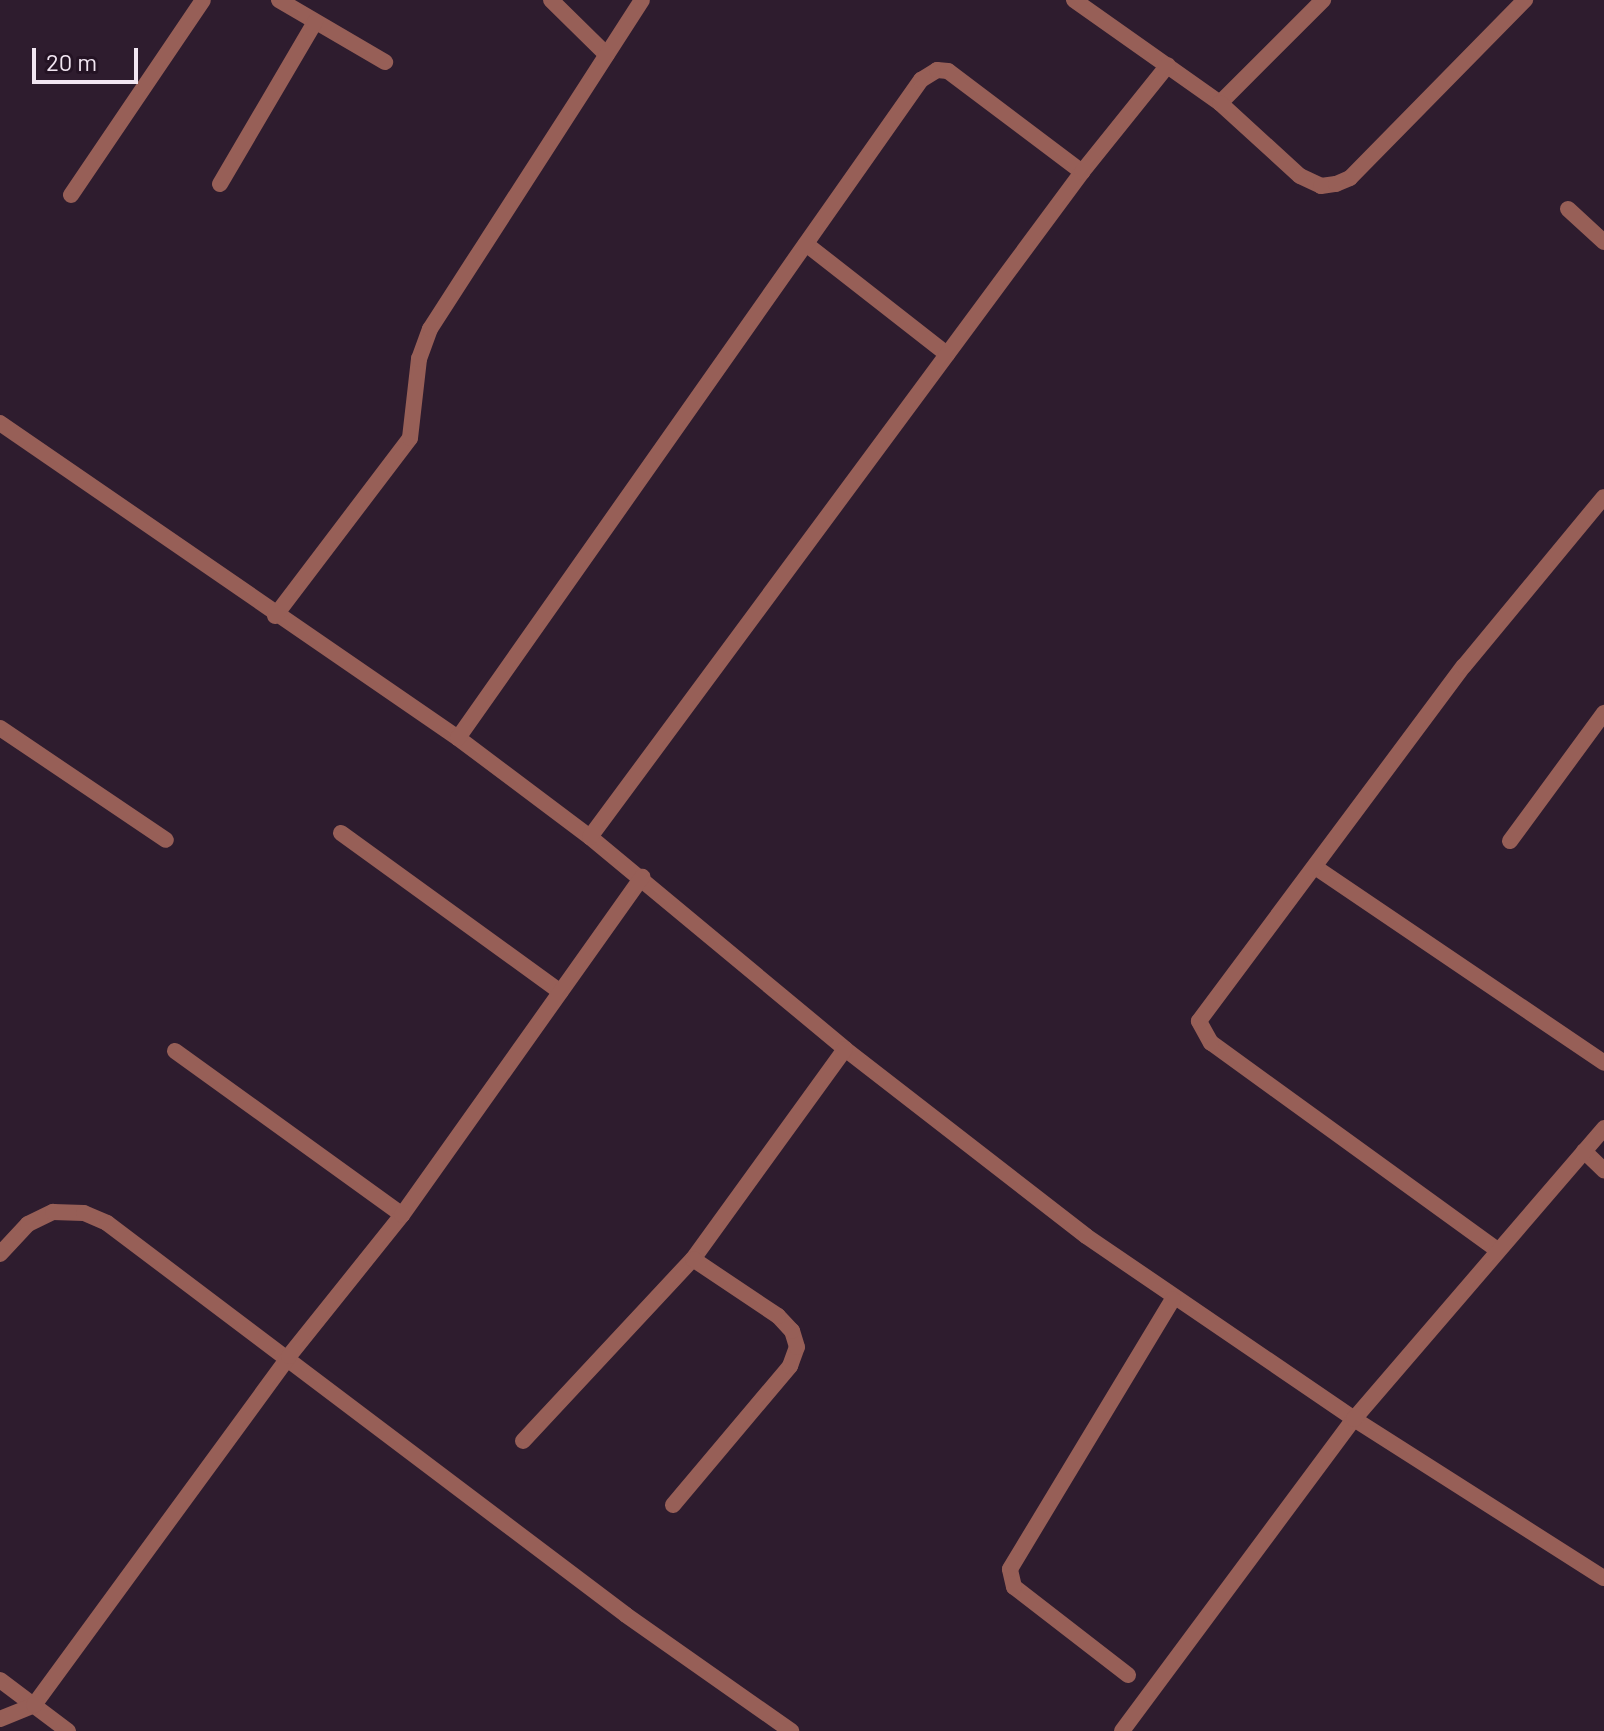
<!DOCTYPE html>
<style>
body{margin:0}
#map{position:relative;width:1604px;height:1731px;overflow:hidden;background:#2e1c2e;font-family:Barlow,sans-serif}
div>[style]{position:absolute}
.street>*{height:16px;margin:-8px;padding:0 8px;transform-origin:8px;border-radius:8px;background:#975f57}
span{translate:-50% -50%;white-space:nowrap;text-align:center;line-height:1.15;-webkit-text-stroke:6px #241324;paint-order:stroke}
.scale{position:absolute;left:32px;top:48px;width:106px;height:36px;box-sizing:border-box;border:4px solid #f2e6f2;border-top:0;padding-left:10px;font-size:24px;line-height:28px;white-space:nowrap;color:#f2e6f2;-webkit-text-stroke:6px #241324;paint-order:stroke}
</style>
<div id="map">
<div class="street">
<i style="left:279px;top:0;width:123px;rotate:30.3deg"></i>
<i style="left:551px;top:0;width:78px;rotate:44.5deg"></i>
<i style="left:1074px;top:0;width:179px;rotate:35.2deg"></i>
<i style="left:1220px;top:103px;width:146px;rotate:-45deg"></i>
<i style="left:1220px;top:103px;width:108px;rotate:42.4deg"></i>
<i style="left:1300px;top:176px;width:23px;rotate:25deg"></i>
<i style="left:1321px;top:186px;width:15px;rotate:-8deg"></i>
<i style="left:1336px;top:184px;width:15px;rotate:-23deg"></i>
<i style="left:1350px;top:178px;width:250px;rotate:-45.5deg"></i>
<i style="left:220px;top:184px;width:188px;rotate:-59.6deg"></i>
<i style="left:71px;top:195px;width:235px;rotate:-55.9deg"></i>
<i style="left:1568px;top:209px;width:49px;rotate:42.5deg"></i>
<i style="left:806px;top:244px;width:179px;rotate:38deg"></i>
<i style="left:0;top:423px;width:556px;rotate:34.52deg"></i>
<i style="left:458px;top:738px;width:165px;rotate:36.9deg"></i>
<i style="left:590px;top:837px;width:332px;rotate:39.7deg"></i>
<i style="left:845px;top:1049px;width:305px;rotate:37.8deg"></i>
<i style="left:1086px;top:1236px;width:325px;rotate:34.3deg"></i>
<i style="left:1354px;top:1419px;width:296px;rotate:32.5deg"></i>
<i style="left:275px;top:616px;width:223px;rotate:-52.8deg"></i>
<i style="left:410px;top:438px;width:80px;rotate:-83.5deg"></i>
<i style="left:419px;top:359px;width:32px;rotate:-70deg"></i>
<i style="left:430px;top:329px;width:391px;rotate:-57.2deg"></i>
<i style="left:0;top:728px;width:200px;rotate:34deg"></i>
<i style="left:458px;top:738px;width:805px;rotate:-54.87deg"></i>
<i style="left:921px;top:80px;width:19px;rotate:-32deg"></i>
<i style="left:937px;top:70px;width:11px;rotate:5deg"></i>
<i style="left:948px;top:71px;width:168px;rotate:37deg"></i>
<i style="left:341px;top:833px;width:271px;rotate:35.9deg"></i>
<i style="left:590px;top:837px;width:827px;rotate:-53.5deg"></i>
<i style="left:1082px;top:172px;width:137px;rotate:-51.2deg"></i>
<i style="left:1510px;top:841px;width:159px;rotate:-53.7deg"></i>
<i style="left:1315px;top:867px;width:349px;rotate:34.1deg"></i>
<i style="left:175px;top:1051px;width:280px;rotate:35.8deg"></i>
<i style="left:1584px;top:1151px;width:28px;rotate:44deg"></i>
<i style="left:1496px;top:1249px;width:352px;rotate:-144.1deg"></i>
<i style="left:1211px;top:1043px;width:25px;rotate:-119deg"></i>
<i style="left:1199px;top:1021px;width:443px;rotate:-53.3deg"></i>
<i style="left:1464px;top:666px;width:219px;rotate:-50.4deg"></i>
<i style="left:0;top:1254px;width:41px;rotate:-47deg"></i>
<i style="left:28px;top:1224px;width:28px;rotate:-26deg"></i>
<i style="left:53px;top:1212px;width:31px;rotate:2deg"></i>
<i style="left:84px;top:1213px;width:25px;rotate:23deg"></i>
<i style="left:107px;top:1223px;width:650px;rotate:37.06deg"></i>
<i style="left:626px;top:1615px;width:202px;rotate:35.1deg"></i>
<i style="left:523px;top:1441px;width:249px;rotate:-47deg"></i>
<i style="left:693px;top:1259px;width:259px;rotate:-54.1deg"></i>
<i style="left:673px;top:1505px;width:182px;rotate:-49.9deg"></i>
<i style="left:790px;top:1366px;width:20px;rotate:-70deg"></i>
<i style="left:797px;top:1347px;width:17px;rotate:-107deg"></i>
<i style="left:792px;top:1331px;width:21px;rotate:-133deg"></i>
<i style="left:778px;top:1316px;width:102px;rotate:-146.2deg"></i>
<i style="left:1128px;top:1675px;width:144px;rotate:-142.3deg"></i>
<i style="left:1014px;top:1587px;width:18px;rotate:-103deg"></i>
<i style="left:1010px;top:1569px;width:315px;rotate:-58.9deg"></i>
<i style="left:0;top:1680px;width:85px;rotate:36.9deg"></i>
<i style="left:0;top:1719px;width:37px;rotate:-22deg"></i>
<i style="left:34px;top:1705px;width:432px;rotate:-53.8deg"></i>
<i style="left:289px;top:1356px;width:181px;rotate:-51.3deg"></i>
<i style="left:402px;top:1215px;width:415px;rotate:-54.6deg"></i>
<i style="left:1122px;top:1731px;width:389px;rotate:-53.4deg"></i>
<i style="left:1354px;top:1419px;width:384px;rotate:-49.3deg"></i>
</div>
<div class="scale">20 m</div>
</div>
